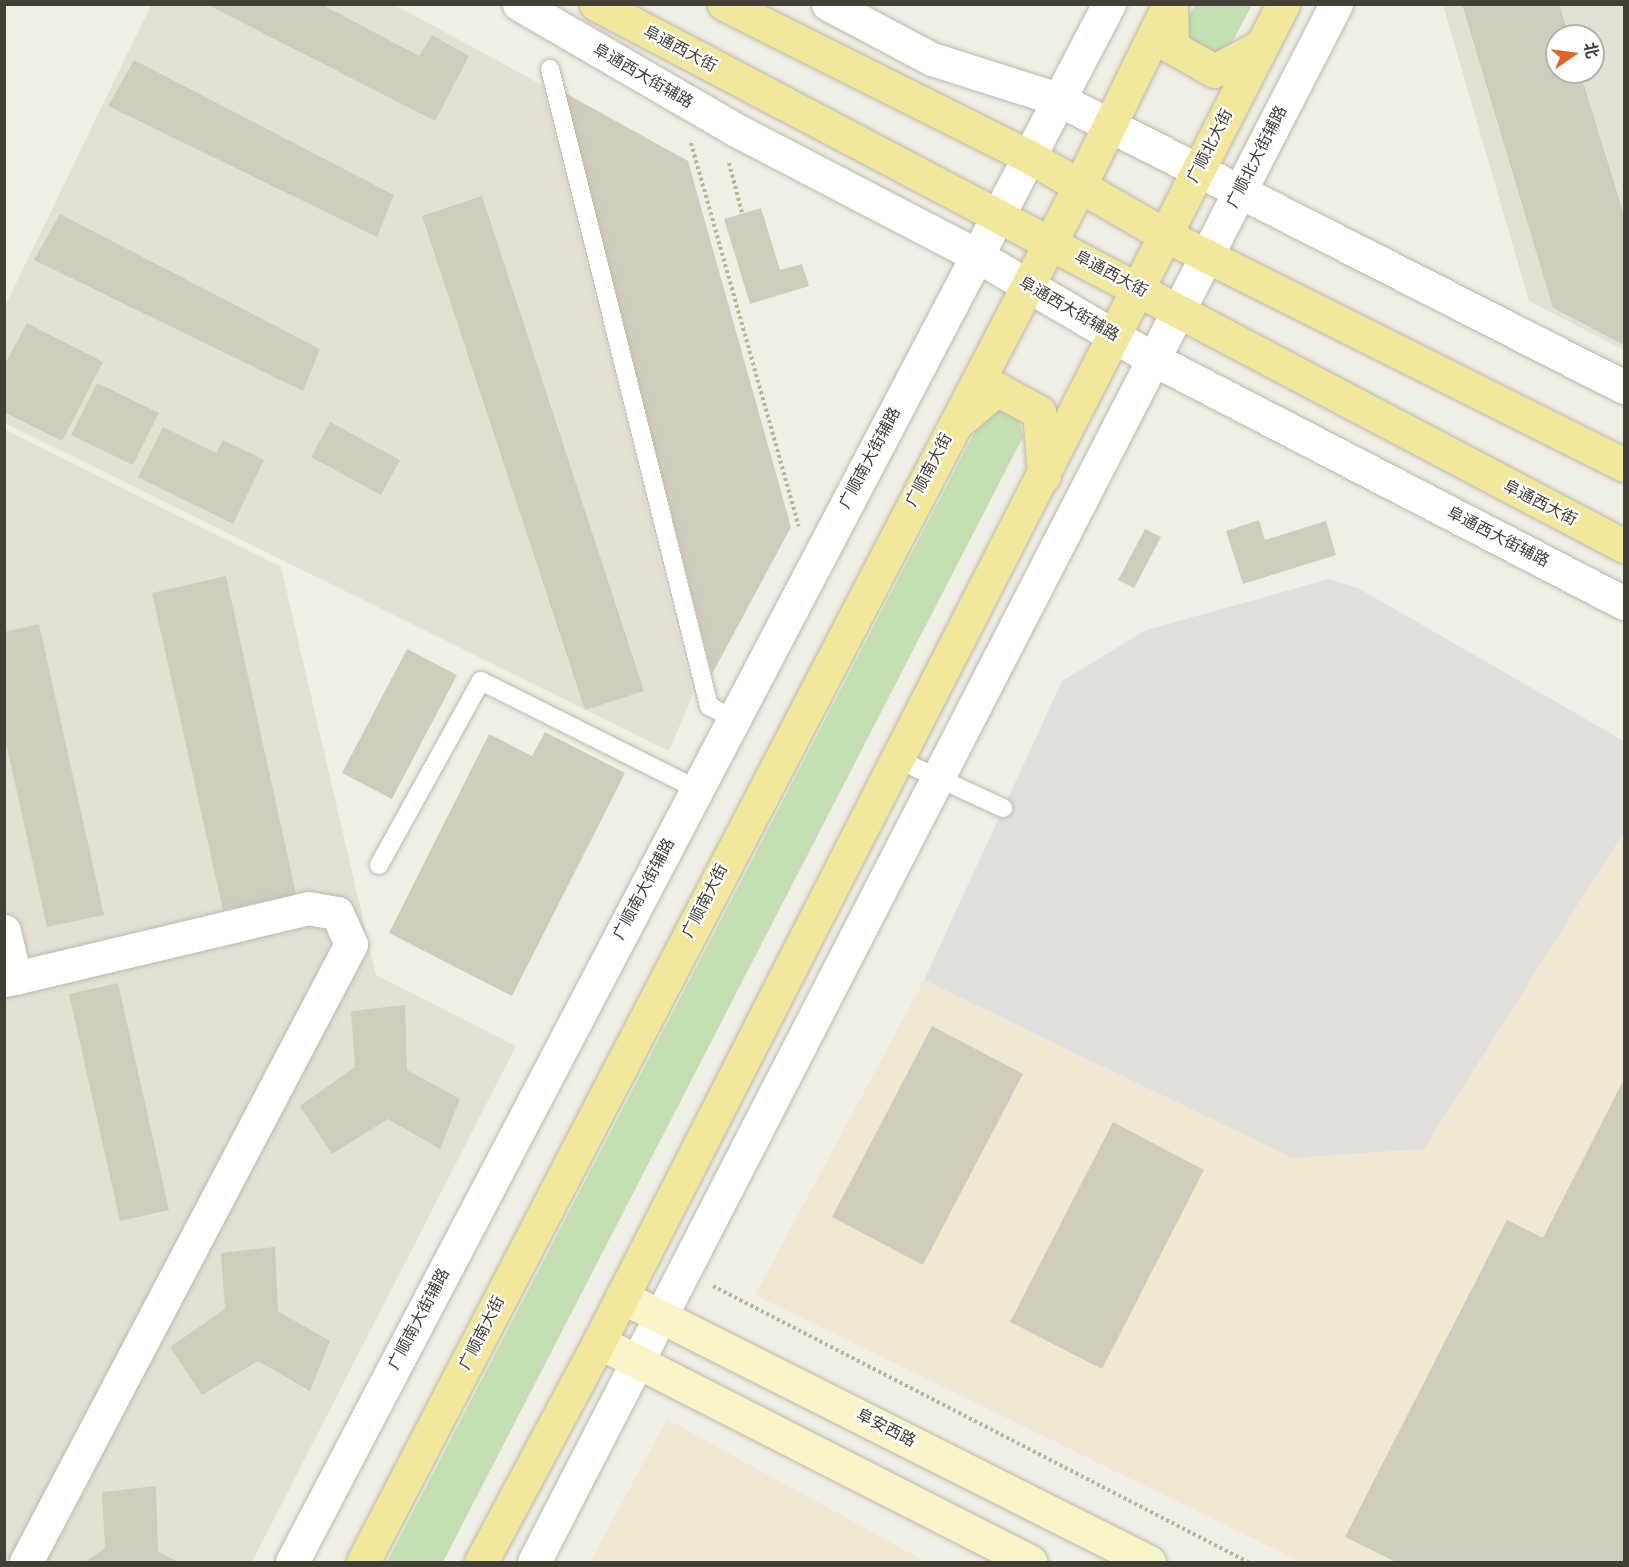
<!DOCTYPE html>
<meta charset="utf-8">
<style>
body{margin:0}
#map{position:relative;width:1629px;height:1567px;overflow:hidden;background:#f0efe5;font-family:Montserrat,"Noto Sans SC",sans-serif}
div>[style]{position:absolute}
.residential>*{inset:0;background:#e4e1d4}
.commercial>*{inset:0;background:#f0e8d2}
.green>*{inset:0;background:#c4e0b2}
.parking>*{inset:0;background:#e1e0dd}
.building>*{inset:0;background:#d0ccbc}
.path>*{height:4px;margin-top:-2px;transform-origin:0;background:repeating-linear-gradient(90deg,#bbb59c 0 3px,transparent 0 6px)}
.roads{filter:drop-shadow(0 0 2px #bdbaac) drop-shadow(0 0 2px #bdbaac)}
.lane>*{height:18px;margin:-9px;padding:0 9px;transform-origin:9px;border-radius:9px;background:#fff}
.street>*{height:33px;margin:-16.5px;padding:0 16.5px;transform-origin:16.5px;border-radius:16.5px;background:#fff}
.secondary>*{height:33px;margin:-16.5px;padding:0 16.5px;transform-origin:16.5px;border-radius:16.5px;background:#f8f4c7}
.primary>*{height:33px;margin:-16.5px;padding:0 16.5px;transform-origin:16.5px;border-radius:16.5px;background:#f2e89c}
span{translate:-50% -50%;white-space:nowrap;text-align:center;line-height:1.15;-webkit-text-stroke:4.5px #fff;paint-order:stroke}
.street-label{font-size:16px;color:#423f35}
.frame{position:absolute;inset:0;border:6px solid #423f35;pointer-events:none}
.north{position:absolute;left:1545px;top:24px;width:60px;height:60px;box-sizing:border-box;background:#fff;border:2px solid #b3b2ae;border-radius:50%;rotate:77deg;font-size:16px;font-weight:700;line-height:24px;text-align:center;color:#423f35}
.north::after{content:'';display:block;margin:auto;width:21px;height:27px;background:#e1642b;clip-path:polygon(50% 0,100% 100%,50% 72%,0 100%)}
</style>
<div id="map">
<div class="residential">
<i style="clip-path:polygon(151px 5px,395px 5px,542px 85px,693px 694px,669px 751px,5px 423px,4px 308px)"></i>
<i style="clip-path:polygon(evenodd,1443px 5px,1624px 5px,1624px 350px,1529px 301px,1443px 5px,1557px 36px,1593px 36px,1593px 72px,1557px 72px,1557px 36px)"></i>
<i style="clip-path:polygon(4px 429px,281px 567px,376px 975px,516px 1046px,252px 1562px,5px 1562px)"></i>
</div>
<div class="commercial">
<i style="clip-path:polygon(1624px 832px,1624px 1562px,1301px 1562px,755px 1295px,924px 980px,1292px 1158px,1424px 1149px)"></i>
<i style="clip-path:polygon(667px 1419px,926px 1562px,590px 1562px)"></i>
</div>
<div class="green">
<i style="clip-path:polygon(1195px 5px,1252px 5px,1228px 50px,1206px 57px,1189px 46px,1184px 25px)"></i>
<i style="clip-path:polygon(998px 410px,1019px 420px,1023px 437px,443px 1562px,387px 1562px,982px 418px)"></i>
</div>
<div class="parking">
<i style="clip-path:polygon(1329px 579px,1358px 588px,1624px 741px,1624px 832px,1424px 1149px,1292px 1158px,924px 980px,1062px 681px,1146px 630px)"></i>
</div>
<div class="building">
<i style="clip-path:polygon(206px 4px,321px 4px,419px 56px,432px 35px,469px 56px,435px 121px)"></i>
<i style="clip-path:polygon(1462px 4px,1559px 4px,1569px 36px,1557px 36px,1557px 72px,1580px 72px,1624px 215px,1624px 345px,1553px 308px)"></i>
<i style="clip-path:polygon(134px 60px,394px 195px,377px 237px,108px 106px)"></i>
<i style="clip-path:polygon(565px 93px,688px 161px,791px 527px,712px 674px)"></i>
<i style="clip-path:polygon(482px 196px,644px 691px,585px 710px,422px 216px)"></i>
<i style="clip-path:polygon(761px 208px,780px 270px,802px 264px,809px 286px,750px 304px,724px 219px)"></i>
<i style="clip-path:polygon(60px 214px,320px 349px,303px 391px,34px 260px)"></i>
<i style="clip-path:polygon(27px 323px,103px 362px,62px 441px,4px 412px,4px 366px)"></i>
<i style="clip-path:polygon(97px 383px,159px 413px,133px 465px,71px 435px)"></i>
<i style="clip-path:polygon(330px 422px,400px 460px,381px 495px,311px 457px)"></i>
<i style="clip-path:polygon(163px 427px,216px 453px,223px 440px,264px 460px,233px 524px,138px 477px)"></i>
<i style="clip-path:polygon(1259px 520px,1265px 540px,1326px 521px,1336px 555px,1243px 584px,1226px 531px)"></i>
<i style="clip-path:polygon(1145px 529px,1161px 537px,1134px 588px,1118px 580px)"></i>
<i style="clip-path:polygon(226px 576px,296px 894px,223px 910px,152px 593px)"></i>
<i style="clip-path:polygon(39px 624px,104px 915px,47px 927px,4px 734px,4px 632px)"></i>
<i style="clip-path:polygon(407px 649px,457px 675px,392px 799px,342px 773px)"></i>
<i style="clip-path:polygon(545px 732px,625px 773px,512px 996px,389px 933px,489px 734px,532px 756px)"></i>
<i style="clip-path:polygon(118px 983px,169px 1210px,120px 1221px,69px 994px)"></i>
<i style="clip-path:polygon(405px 1005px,407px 1070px,460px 1099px,440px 1149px,388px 1119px,332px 1154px,300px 1106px,355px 1067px,351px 1011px)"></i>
<i style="clip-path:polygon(932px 1026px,1023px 1074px,923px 1265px,832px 1217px)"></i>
<i style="clip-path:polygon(1624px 1079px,1624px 1562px,1396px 1562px,1345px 1537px,1507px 1220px,1543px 1238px)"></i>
<i style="clip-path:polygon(1113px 1122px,1204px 1170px,1102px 1369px,1010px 1322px)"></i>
<i style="clip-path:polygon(275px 1247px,278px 1311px,330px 1341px,310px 1391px,258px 1361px,202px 1395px,170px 1347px,225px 1309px,221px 1253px)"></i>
<i style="clip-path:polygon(156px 1486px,158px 1551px,178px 1562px,85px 1562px,105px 1548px,102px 1492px)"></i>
</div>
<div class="path">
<i style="left:691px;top:143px;width:398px;rotate:74.3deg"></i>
<i style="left:729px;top:163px;width:52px;rotate:75.4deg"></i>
<i style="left:713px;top:1286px;width:602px;rotate:27.29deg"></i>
</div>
<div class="roads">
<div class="lane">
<i style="left:550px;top:69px;width:657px;rotate:75.98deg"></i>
<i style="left:709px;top:706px;width:27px;rotate:28deg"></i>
<i style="left:897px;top:759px;width:117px;rotate:24.8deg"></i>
<i style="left:379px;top:865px;width:210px;rotate:-61deg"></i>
<i style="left:481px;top:681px;width:241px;rotate:26.6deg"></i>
</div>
<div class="street">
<i style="left:519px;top:4px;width:253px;rotate:30.1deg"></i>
<i style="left:738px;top:131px;width:268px;rotate:27.5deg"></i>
<i style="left:976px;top:255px;width:205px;rotate:30.4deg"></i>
<i style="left:1153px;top:359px;width:530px;rotate:27.39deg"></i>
<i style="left:828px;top:4px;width:118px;rotate:27.9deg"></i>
<i style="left:932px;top:59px;width:132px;rotate:17.6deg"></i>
<i style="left:1058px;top:99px;width:635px;rotate:26.97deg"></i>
<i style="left:4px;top:931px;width:48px;rotate:76.8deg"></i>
<i style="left:15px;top:978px;width:11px;rotate:170deg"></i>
<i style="left:15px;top:978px;width:301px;rotate:-13.4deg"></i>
<i style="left:308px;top:908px;width:29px;rotate:10deg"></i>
<i style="left:337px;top:913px;width:34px;rotate:66deg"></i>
<i style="left:351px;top:944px;width:698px;rotate:117.74deg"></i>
<i style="left:292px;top:1562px;width:1759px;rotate:-62.33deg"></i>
<i style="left:534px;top:1562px;width:1752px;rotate:-62.76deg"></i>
</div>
<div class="secondary">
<i style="left:622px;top:1297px;width:590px;rotate:26.7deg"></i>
<i style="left:599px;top:1342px;width:484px;rotate:27deg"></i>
</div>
<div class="primary">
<i style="left:596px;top:4px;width:1162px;rotate:27.8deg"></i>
<i style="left:724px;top:4px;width:340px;rotate:26.6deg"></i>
<i style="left:1028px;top:156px;width:158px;rotate:30deg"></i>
<i style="left:1165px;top:235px;width:513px;rotate:26.61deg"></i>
<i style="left:1171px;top:4px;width:43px;rotate:88.7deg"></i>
<i style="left:1172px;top:47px;width:48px;rotate:29.7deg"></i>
<i style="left:1214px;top:71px;width:53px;rotate:-28deg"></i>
<i style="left:963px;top:418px;width:45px;rotate:-40.5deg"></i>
<i style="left:997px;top:389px;width:48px;rotate:28.7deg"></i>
<i style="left:1039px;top:412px;width:64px;rotate:85.5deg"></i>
<i style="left:363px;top:1562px;width:1552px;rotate:-62.49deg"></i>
<i style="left:1080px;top:185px;width:202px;rotate:-63.8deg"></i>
<i style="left:481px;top:1562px;width:250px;rotate:-61.8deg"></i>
<i style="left:599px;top:1342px;width:1503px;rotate:-62.92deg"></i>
</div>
</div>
<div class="street-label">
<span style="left:680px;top:49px;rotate:28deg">阜通西大街</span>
<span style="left:643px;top:76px;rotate:30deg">阜通西大街辅路</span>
<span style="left:1210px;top:146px;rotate:-63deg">广顺北大街</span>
<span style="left:1257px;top:157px;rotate:-63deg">广顺北大街辅路</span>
<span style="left:1111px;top:274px;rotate:28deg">阜通西大街</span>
<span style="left:1069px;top:309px;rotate:30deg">阜通西大街辅路</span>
<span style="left:870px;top:458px;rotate:-62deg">广顺南大街辅路</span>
<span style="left:929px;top:470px;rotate:-62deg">广顺南大街</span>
<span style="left:1540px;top:503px;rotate:27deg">阜通西大街</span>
<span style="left:1498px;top:537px;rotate:27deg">阜通西大街辅路</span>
<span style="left:644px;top:889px;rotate:-62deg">广顺南大街辅路</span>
<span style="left:705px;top:901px;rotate:-63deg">广顺南大街</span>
<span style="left:419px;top:1319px;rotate:-62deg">广顺南大街辅路</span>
<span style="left:482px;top:1333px;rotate:-63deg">广顺南大街</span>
<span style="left:886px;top:1428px;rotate:27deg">阜安西路</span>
</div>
<div class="frame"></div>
<div class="north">北</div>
</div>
